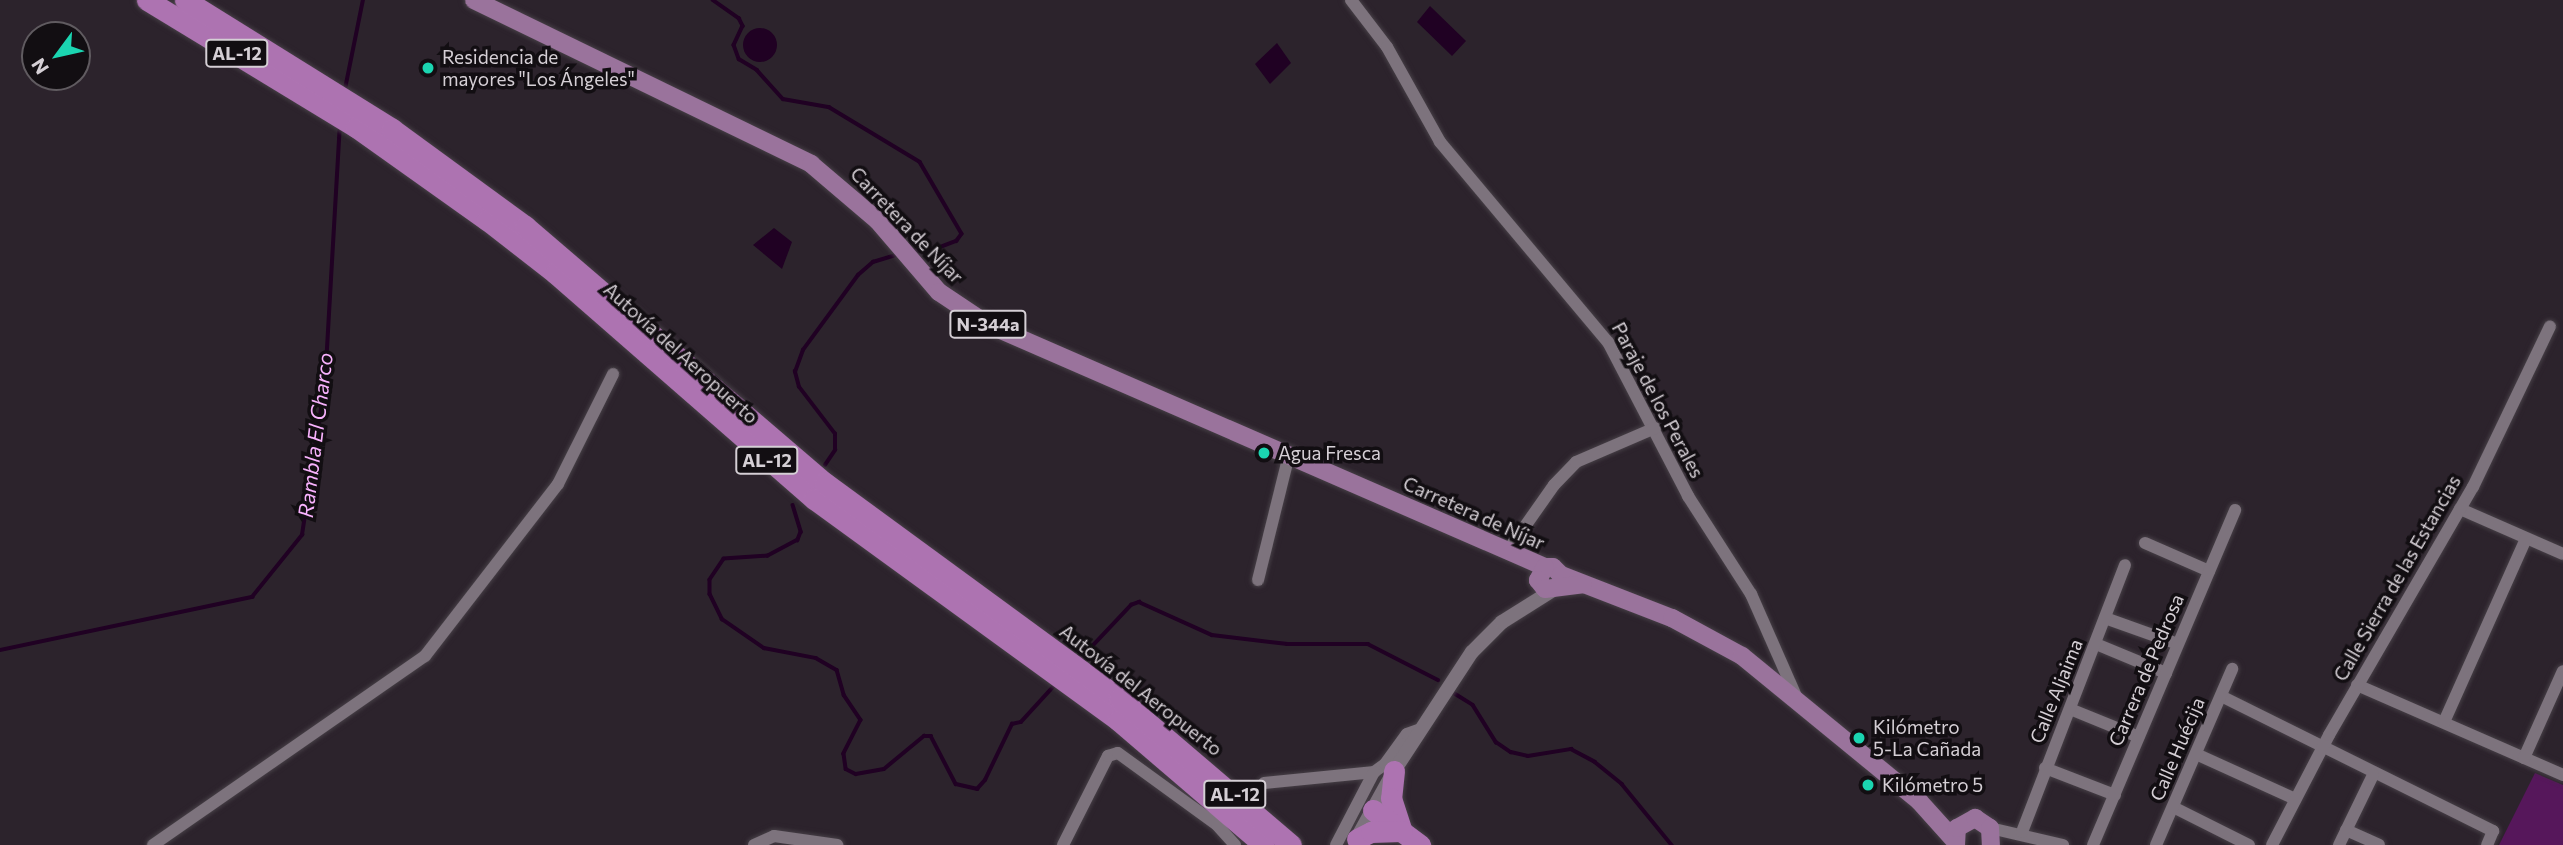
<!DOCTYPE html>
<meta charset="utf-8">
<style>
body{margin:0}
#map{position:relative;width:2563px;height:845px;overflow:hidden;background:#2c232c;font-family:Commissioner,sans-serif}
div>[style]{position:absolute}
.green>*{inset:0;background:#56175b}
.water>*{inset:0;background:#200123}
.round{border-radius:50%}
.stream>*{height:3.5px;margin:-1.75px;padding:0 1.75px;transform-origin:1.75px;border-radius:1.75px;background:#200123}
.roads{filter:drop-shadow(0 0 2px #463f46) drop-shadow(0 0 2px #463f46)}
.minor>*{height:12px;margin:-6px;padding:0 6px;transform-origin:6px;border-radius:6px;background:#7d737d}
.tertiary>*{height:14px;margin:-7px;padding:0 7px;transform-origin:7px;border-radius:7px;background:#7d737d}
.primary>*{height:18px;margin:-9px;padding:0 9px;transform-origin:9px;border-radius:9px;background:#9a739c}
.motorway>*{height:21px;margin:-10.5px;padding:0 10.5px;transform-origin:10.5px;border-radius:10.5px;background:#ad73b1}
.dots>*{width:19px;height:19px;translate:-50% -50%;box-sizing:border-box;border:4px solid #120e12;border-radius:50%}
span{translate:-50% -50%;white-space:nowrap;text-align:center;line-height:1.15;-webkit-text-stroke:7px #120e12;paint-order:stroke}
.shield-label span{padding:2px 5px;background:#120e12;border:2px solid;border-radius:5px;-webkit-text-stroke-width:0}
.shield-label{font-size:18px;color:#d5cfd5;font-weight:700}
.poi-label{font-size:19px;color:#d5cfd5}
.left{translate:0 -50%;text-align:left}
.street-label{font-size:19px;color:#d5cfd5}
.water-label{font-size:21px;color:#f8b2fd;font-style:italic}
.north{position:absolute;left:21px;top:21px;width:70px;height:70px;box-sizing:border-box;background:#120e12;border:2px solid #605b60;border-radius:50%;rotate:237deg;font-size:19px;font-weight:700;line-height:28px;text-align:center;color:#d5cfd5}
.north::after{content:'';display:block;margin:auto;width:24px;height:32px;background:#1bd5b1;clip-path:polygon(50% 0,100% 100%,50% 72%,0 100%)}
</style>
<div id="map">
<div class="green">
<i style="clip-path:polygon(2535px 773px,2563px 785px,2563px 845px,2499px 845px)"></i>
</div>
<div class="water">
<i style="clip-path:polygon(1430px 6px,1466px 41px,1452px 56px,1417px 22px)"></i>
<i class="round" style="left:743px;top:28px;width:34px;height:34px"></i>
<i style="clip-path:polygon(1277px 43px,1291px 63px,1270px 84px,1255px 64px)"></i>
<i style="clip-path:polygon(774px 228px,792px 242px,782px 269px,753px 245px)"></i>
</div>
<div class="stream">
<i style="left:713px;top:0;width:32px;rotate:35deg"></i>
<i style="left:739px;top:18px;width:9px;rotate:63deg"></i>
<i style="left:743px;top:26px;width:21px;rotate:115deg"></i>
<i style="left:734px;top:45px;width:15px;rotate:70deg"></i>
<i style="left:739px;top:59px;width:21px;rotate:31deg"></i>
<i style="left:757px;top:70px;width:39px;rotate:48deg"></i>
<i style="left:783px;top:99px;width:47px;rotate:9.9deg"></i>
<i style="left:829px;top:107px;width:106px;rotate:31.1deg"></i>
<i style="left:920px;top:162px;width:83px;rotate:59.7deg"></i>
<i style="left:962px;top:234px;width:9px;rotate:126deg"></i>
<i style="left:957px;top:241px;width:31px;rotate:159deg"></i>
<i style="left:928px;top:252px;width:16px;rotate:-176deg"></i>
<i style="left:345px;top:89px;width:91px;rotate:-78.6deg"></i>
<i style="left:825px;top:465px;width:18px;rotate:-56deg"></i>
<i style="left:835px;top:450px;width:16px;rotate:-90deg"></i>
<i style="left:835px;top:434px;width:59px;rotate:-127.5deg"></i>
<i style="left:799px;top:387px;width:16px;rotate:-105deg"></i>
<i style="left:795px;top:372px;width:23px;rotate:-70deg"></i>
<i style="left:803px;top:350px;width:93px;rotate:-53.7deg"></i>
<i style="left:858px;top:275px;width:20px;rotate:-41deg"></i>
<i style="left:873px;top:262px;width:24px;rotate:-17deg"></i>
<i style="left:793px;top:505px;width:28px;rotate:73deg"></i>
<i style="left:801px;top:532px;width:9px;rotate:111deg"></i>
<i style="left:798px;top:540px;width:34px;rotate:152deg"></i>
<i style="left:768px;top:556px;width:44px;rotate:176.1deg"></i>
<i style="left:724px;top:559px;width:25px;rotate:124deg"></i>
<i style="left:710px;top:580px;width:14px;rotate:90deg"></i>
<i style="left:710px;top:594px;width:28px;rotate:64deg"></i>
<i style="left:722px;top:619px;width:51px;rotate:34.6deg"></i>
<i style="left:764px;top:648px;width:53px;rotate:10.9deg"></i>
<i style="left:816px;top:658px;width:24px;rotate:30deg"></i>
<i style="left:837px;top:670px;width:26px;rotate:74deg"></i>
<i style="left:844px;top:695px;width:30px;rotate:56deg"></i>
<i style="left:861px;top:720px;width:38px;rotate:117deg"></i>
<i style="left:844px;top:754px;width:15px;rotate:82deg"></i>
<i style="left:846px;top:769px;width:11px;rotate:27deg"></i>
<i style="left:856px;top:774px;width:28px;rotate:-10deg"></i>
<i style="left:884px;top:769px;width:52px;rotate:-39.5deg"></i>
<i style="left:924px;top:736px;width:7px"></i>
<i style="left:931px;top:736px;width:54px;rotate:62.5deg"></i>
<i style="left:956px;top:784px;width:22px;rotate:13deg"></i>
<i style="left:977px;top:789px;width:12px;rotate:-48deg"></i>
<i style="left:985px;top:780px;width:62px;rotate:-64.3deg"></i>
<i style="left:1012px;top:724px;width:9px;rotate:-13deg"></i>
<i style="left:1021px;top:722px;width:47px;rotate:-47.6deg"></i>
<i style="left:0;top:650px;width:258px;rotate:-11.9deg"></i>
<i style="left:252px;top:597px;width:80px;rotate:-51.1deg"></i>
<i style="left:302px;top:535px;width:154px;rotate:-81.4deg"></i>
<i style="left:325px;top:383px;width:259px;rotate:-86.7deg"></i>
<i style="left:1083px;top:656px;width:70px;rotate:-46.7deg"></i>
<i style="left:1131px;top:605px;width:9px;rotate:-21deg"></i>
<i style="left:1139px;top:602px;width:80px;rotate:24.3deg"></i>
<i style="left:1212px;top:635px;width:76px;rotate:6.8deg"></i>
<i style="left:1287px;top:644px;width:81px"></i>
<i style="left:1368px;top:644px;width:79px;rotate:27.2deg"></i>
<i style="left:1454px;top:693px;width:22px;rotate:32deg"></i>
<i style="left:1473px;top:705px;width:44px;rotate:58.1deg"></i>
<i style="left:1496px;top:742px;width:18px;rotate:34deg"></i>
<i style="left:1511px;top:752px;width:17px;rotate:13deg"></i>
<i style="left:1528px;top:756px;width:44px;rotate:-9.2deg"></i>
<i style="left:1571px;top:749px;width:27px;rotate:28deg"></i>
<i style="left:1595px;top:762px;width:35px;rotate:39deg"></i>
<i style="left:1622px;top:784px;width:79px;rotate:50.7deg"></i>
</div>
<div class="roads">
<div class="minor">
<i style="left:1351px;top:0;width:59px;rotate:52.5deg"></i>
<i style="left:1387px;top:47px;width:109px;rotate:60.8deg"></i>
<i style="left:1440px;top:142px;width:261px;rotate:50deg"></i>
<i style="left:1608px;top:342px;width:174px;rotate:62.5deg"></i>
<i style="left:1688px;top:496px;width:117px;rotate:57.3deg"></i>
<i style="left:1751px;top:594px;width:119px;rotate:66.2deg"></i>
<i style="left:2460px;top:509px;width:112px;rotate:23.6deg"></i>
<i style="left:2145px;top:543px;width:70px;rotate:23.6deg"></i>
<i style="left:1509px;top:549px;width:78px;rotate:-54.9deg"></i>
<i style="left:1554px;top:485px;width:32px;rotate:-46deg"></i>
<i style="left:1576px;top:462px;width:86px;rotate:-23.3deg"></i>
<i style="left:1258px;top:580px;width:129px;rotate:-76.1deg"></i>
<i style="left:2105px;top:618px;width:77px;rotate:19.6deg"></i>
<i style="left:2096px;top:644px;width:76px;rotate:22.5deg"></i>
<i style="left:2357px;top:685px;width:225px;rotate:23.6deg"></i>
<i style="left:2221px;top:696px;width:304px;rotate:26.4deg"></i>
<i style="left:2493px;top:831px;width:15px;rotate:113deg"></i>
<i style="left:2070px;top:709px;width:74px;rotate:22.1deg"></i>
<i style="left:2444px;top:722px;width:201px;rotate:-65.9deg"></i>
<i style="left:2196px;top:754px;width:109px;rotate:24.4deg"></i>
<i style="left:2524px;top:758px;width:95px;rotate:-65.9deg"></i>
<i style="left:2045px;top:768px;width:75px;rotate:21.1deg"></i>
<i style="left:1264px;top:783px;width:111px;rotate:-5.7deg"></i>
<i style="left:1374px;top:772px;width:14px;rotate:-36deg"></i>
<i style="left:1385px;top:764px;width:37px;rotate:-54deg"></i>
<i style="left:1407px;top:734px;width:15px;rotate:-20deg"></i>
<i style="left:2173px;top:807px;width:85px;rotate:26.6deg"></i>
<i style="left:1990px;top:828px;width:75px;rotate:13.1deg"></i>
<i style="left:2346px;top:830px;width:36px;rotate:24deg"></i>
<i style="left:2022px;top:832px;width:286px;rotate:-68.9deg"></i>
<i style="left:153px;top:845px;width:331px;rotate:-34.8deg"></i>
<i style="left:425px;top:656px;width:217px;rotate:-52.3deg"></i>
<i style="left:558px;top:484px;width:123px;rotate:-63.4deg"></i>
<i style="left:754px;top:845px;width:22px;rotate:-24deg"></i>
<i style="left:774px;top:836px;width:64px;rotate:8.1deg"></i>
<i style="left:1063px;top:845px;width:100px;rotate:-63.2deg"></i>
<i style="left:1108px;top:756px;width:10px;rotate:-17deg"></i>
<i style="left:1118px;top:753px;width:122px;rotate:36deg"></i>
<i style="left:1217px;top:825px;width:27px;rotate:48deg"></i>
<i style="left:1336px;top:845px;width:82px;rotate:-62.5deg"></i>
<i style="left:2093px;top:845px;width:364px;rotate:-67deg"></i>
<i style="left:2156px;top:845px;width:192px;rotate:-66.6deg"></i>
<i style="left:2272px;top:845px;width:124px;rotate:-62.6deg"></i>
<i style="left:2329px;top:735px;width:287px;rotate:-59.9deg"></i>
<i style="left:2473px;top:487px;width:178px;rotate:-64.4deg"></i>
<i style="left:2339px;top:845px;width:78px;rotate:-64.1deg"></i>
</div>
<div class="tertiary">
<i style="left:1357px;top:838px;width:77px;rotate:-61.1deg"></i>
<i style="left:1394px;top:771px;width:142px;rotate:-56.8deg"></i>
<i style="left:1472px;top:652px;width:42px;rotate:-45deg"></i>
<i style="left:1502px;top:622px;width:60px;rotate:-32.1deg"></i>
</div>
<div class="primary">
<i style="left:474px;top:0;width:375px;rotate:25.9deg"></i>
<i style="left:811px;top:164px;width:87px;rotate:40.3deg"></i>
<i style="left:877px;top:220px;width:95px;rotate:49.3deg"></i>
<i style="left:939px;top:292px;width:58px;rotate:33.7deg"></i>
<i style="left:987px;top:324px;width:609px;rotate:23.53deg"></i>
<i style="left:1545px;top:567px;width:8px"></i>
<i style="left:1553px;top:567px;width:11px;rotate:45deg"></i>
<i style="left:1561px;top:575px;width:119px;rotate:21.2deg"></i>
<i style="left:1672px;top:618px;width:80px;rotate:28.5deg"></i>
<i style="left:1742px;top:656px;width:229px;rotate:39.3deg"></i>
<i style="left:1919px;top:801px;width:54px;rotate:48deg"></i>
<i style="left:1545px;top:567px;width:15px;rotate:118deg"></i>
<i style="left:1538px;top:580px;width:11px;rotate:52deg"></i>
<i style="left:1545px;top:589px;width:38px;rotate:-7deg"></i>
<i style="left:1956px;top:845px;width:17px;rotate:-87deg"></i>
<i style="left:1957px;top:828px;width:21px;rotate:-29deg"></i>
<i style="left:1975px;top:818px;width:18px;rotate:34deg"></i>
<i style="left:1990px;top:828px;width:17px;rotate:87deg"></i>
</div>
<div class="motorway">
<i style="left:147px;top:0;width:245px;rotate:31.3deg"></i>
<i style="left:356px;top:127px;width:161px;rotate:35.4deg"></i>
<i style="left:487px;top:220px;width:86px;rotate:37.9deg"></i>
<i style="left:555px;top:273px;width:344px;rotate:41.1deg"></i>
<i style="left:814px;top:499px;width:376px;rotate:36deg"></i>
<i style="left:1118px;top:720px;width:192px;rotate:40.6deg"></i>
<i style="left:185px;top:0;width:244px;rotate:31.9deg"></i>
<i style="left:392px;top:129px;width:165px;rotate:36.1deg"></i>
<i style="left:525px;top:226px;width:395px;rotate:40.6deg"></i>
<i style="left:825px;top:483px;width:364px;rotate:36.2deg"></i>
<i style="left:1119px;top:698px;width:226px;rotate:40.5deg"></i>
<i style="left:1394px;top:771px;width:27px;rotate:96deg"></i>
<i style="left:1391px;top:798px;width:35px;rotate:72deg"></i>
<i style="left:1373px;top:810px;width:59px;rotate:36.7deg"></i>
<i style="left:1357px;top:839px;width:16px;rotate:-27deg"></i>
<i style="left:1371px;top:832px;width:31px;rotate:-2deg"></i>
</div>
</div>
<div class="dots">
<i style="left:428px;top:68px;background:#1bd5b1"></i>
<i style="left:1264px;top:453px;background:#1bd5b1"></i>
<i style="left:1859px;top:738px;background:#1bd5b1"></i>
<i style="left:1868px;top:785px;background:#1bd5b1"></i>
</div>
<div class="shield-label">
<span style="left:237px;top:53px">AL-12</span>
<span style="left:988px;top:324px">N-344a</span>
<span style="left:767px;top:460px">AL-12</span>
<span style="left:1235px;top:794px">AL-12</span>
</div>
<div class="poi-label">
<span class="left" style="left:442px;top:68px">Residencia de<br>mayores "Los Ángeles"</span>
<span class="left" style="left:1278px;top:453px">Agua Fresca</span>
<span class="left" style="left:1873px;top:738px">Kilómetro<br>5-La Cañada</span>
<span class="left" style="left:1882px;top:785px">Kilómetro 5</span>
</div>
<div class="street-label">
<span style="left:907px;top:225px;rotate:46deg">Carretera de Níjar</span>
<span style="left:681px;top:353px;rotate:42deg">Autovía del Aeropuerto</span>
<span style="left:1658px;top:400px;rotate:62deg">Paraje de los Perales</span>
<span style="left:1474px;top:513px;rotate:24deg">Carretera de Níjar</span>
<span style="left:2397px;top:578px;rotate:-60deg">Calle Sierra de las Estancias</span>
<span style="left:2146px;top:670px;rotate:-67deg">Carrera de Pedrosa</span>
<span style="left:1141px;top:690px;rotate:38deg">Autovía del Aeropuerto</span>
<span style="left:2056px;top:691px;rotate:-68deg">Calle Aljaima</span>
<span style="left:2177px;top:749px;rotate:-67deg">Calle Huécija</span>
</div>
<div class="water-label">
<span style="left:315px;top:435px;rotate:-83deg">Rambla El Charco</span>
</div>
<div class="north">N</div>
</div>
